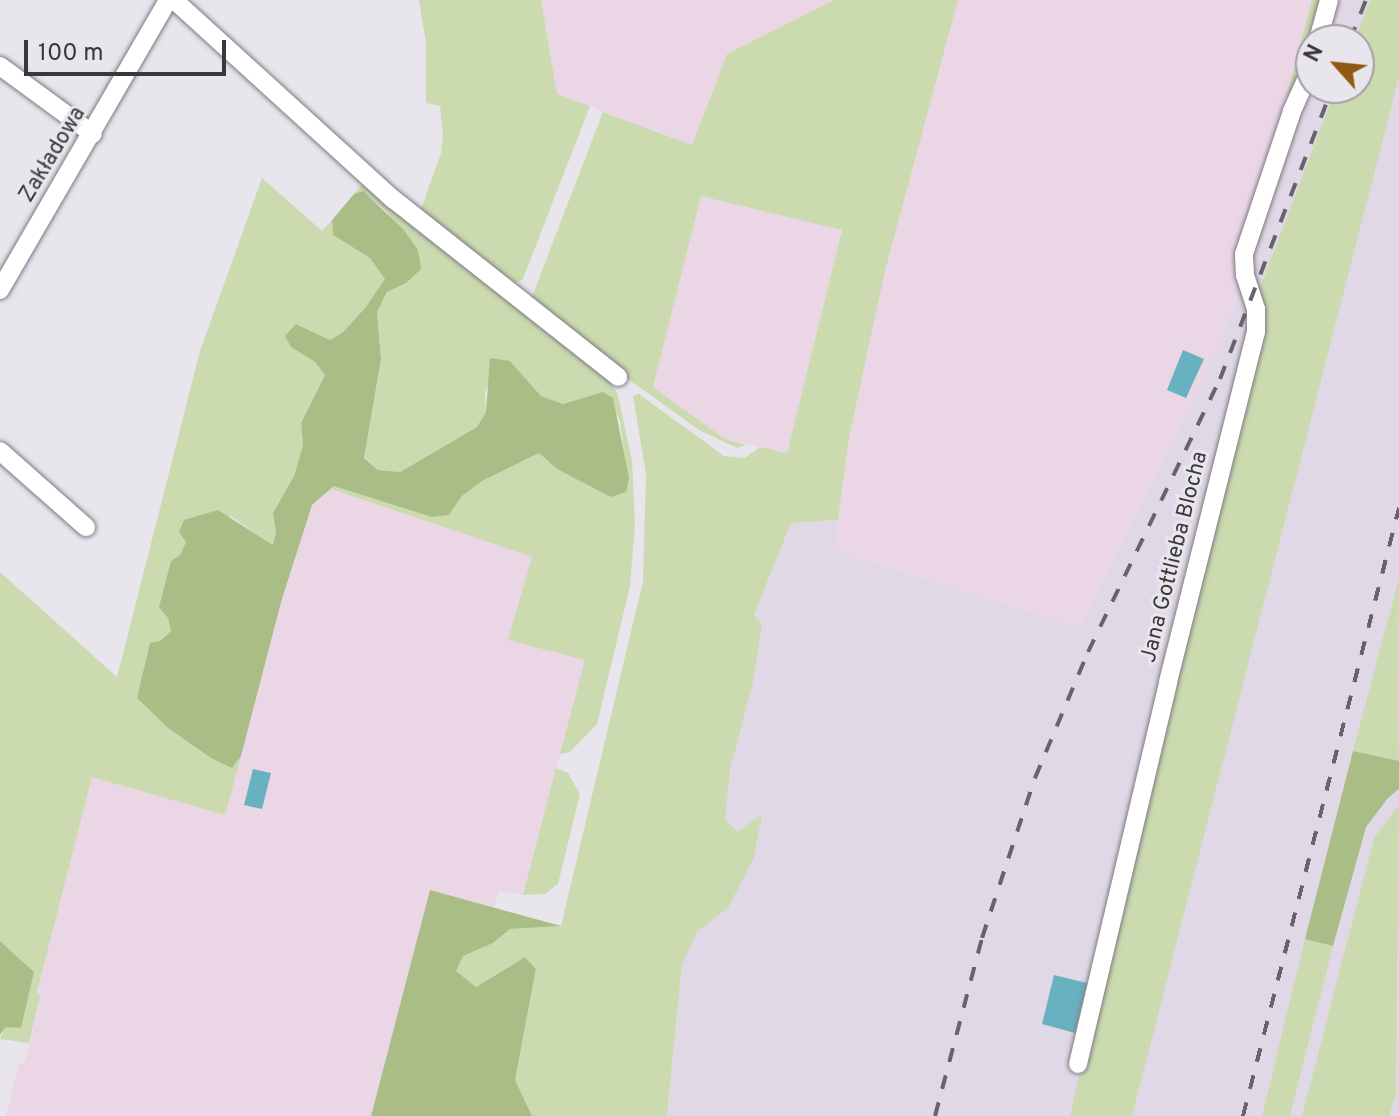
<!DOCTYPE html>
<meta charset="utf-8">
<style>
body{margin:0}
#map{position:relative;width:1399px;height:1116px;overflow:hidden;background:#e9e5ed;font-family:Overpass,sans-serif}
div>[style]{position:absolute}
.built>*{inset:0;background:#e0d8e6}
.industrial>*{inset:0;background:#ead6e5}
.green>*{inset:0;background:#cbdbaf}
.forest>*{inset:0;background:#aabd87}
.water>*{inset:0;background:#68b1c0}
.roads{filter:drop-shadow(0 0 2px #7e7a82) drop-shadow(0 0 2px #7e7a82)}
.minor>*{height:18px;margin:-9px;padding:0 9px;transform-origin:9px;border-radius:9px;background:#fff}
.rail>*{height:4px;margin-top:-2px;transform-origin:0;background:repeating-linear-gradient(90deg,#676469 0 14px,transparent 0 28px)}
span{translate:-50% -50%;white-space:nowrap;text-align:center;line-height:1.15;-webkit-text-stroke:6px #e9e5ed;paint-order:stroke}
.street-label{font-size:22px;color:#39373a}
.north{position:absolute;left:1295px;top:24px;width:80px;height:80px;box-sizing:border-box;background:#e9e5ed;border:2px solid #a39fa5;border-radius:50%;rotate:297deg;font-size:22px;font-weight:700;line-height:32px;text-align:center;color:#39373a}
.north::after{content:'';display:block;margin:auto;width:28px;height:36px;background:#905811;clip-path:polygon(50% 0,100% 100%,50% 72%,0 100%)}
.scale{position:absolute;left:24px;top:40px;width:202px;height:36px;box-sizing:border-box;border:4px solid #39373a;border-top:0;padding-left:10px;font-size:24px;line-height:28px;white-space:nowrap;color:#39373a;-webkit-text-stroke:6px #e9e5ed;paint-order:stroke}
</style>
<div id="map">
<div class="built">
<i style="clip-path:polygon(1346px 0,1399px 0,1399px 1116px,667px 1116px,696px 820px,754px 615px,791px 523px,838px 520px,834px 551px,1080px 627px,1217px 349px,1313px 88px,1359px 88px,1359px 40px,1332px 40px)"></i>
</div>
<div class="industrial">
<i style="clip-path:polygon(541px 0,834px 0,727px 54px,692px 145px,557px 94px)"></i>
<i style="clip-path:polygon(958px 0,1346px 0,1332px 40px,1311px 40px,1313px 88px,1217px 349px,1080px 627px,834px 551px,849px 438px,885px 271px)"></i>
<i style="clip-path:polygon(701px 195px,842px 229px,787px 453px,725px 439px,653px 387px)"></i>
<i style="clip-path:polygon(331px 489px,532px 557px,586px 660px,523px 895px,499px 891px,494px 907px,430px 891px,371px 1116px,6px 1116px,19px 1063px,24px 1064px,28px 1051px,40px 996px,37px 992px,92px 777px,281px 602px,312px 504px)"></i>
</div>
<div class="green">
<i style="clip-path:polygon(419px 0,541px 0,557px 94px,590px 106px,523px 279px,513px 285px,420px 212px,441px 153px,443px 134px,440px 106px,426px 103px,426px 43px)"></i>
<i style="clip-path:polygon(834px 0,958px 0,885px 271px,849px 438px,838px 520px,791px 523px,754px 615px,762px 624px,753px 682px,730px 770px,725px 820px,738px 832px,762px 814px,754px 857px,728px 908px,697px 932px,682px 964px,667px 1116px,532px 1116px,515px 1080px,536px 969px,525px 957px,476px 987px,455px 971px,462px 956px,493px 943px,510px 929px,561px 926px,643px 581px,646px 474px,633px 396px,639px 394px,724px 456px,745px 458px,760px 447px,787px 453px,842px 230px,701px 196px,653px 387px,725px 439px,746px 445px,737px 448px,699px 430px,628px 379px,531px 299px,603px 112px,692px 145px,727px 54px)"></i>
<i style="clip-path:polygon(1312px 0,1325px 0,1311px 40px,1311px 57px,1306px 74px,1287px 95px)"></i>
<i style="clip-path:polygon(1370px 0,1399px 0,1399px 77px,1132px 1116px,1070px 1116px,1258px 293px,1336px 88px,1359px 88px,1359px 40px,1355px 40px)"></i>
<i style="clip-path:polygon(262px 178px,322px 231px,332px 220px,333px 235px,370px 258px,386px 279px,366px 307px,342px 333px,330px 340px,296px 324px,291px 347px,315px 362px,325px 375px,301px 423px,303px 445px,294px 476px,273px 513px,276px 532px,273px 546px,231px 516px,186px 542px,180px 555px,168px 618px,171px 631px,160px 641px,137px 698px,168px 728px,211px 758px,232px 767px,241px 756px,225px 815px,92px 777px,37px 992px,40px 996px,29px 1043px,0 1039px,34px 972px,0 941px,0 572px,117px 677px,200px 351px)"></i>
<i style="clip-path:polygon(363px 183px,609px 380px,618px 395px,632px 461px,635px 524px,630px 586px,597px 724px,570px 752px,560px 754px,585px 660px,508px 640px,532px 557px,331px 489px,334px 486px,356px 491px,432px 517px,449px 515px,462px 496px,482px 481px,539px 453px,557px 469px,582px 480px,623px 447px,620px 420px,603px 392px,563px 404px,541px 396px,510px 361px,485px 391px,486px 412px,477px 427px,400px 472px,378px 470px,364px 457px,381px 359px,377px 312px,387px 292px,406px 283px,418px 250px,385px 210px,363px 192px,354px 194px)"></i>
<i style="clip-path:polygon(1399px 578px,1398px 704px,1399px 761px,1353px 751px)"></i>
<i style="clip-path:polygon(556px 768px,568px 773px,580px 794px,558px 884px,545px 894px,523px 895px)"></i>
<i style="clip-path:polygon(1399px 805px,1396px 1095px,1389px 1116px,1302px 1116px,1374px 838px)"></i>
<i style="clip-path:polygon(1305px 939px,1333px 946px,1290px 1116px,1262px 1116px)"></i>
</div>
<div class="forest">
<i style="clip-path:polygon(363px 191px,404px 230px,418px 250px,421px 269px,406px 283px,387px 292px,377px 312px,381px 359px,364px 458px,378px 470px,400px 472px,477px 427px,486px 412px,490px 358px,510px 361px,541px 396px,563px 404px,603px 392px,613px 398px,629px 478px,626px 492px,611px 497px,557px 469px,539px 453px,482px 481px,462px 496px,449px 515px,432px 517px,334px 486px,312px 505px,281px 602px,241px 756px,232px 768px,211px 758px,168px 728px,137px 698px,150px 643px,160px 641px,171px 631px,168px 618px,159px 607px,171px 561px,180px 555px,186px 542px,179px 532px,184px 520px,218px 510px,273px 545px,276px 532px,273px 513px,294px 476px,303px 445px,301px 423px,325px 375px,315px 362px,291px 347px,285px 336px,296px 324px,330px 340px,342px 333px,366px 307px,385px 279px,370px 258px,333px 235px,332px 220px,354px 194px)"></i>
<i style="clip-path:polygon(1353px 751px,1399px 761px,1399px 789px,1388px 798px,1366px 827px,1333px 946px,1305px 939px)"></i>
<i style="clip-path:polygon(430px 890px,561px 926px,510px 929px,493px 943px,463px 956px,456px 971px,476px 987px,525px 957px,536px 969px,515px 1080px,532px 1116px,371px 1116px)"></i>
<i style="clip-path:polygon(0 941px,34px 972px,21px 1028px,6px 1027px,0 1035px)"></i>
</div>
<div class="water">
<i style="clip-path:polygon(1183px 350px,1204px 359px,1186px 398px,1167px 390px)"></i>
<i style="clip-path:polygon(253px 769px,271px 773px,262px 809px,244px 805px)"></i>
<i style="clip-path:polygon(1054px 975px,1087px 983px,1075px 1033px,1042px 1024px)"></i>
</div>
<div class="roads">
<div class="minor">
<i style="left:174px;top:0;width:296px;rotate:42.3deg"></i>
<i style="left:393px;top:199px;width:287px;rotate:38.3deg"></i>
<i style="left:1318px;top:40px;width:41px;rotate:-74.6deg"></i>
<i style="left:0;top:66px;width:115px;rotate:36.2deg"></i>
<i style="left:0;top:290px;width:335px;rotate:-59.9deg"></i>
<i style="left:0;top:451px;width:115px;rotate:41.5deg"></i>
<i style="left:1078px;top:1064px;width:392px;rotate:-76.7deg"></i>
<i style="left:1168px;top:682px;width:361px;rotate:-75.9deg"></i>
<i style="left:1256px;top:332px;width:23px;rotate:-90deg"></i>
<i style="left:1256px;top:309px;width:36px;rotate:-108deg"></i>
<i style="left:1245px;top:275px;width:21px;rotate:-93deg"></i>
<i style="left:1244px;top:254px;width:151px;rotate:-71.4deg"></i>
<i style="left:1292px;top:111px;width:46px;rotate:-65.7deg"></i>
</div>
</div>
<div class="rail">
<i style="left:1350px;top:40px;width:43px;rotate:-68.2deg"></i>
<i style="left:935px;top:1116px;width:184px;rotate:-75.2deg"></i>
<i style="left:982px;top:938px;width:169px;rotate:-71.7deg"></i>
<i style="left:1035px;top:778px;width:137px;rotate:-67.2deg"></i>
<i style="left:1088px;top:652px;width:303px;rotate:-64.2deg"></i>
<i style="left:1220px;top:379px;width:312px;rotate:-68.9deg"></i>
<i style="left:1243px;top:1116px;width:628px;rotate:-75.61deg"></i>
</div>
<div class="street-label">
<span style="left:53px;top:155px;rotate:-59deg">Zakładowa</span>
<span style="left:1175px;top:557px;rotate:-76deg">Jana Gottlieba Blocha</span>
</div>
<div class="north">N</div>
<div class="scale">100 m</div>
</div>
